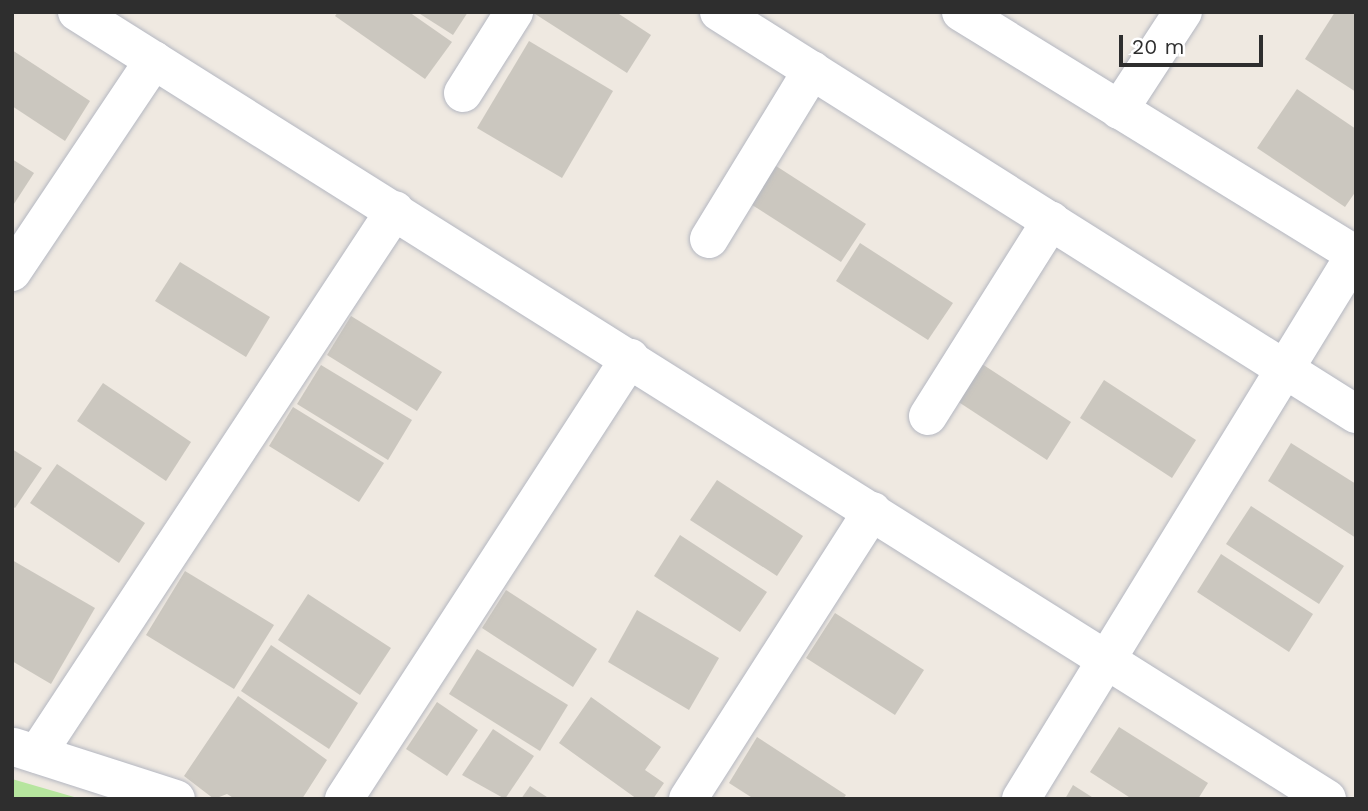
<!DOCTYPE html>
<style>
body{margin:0}
#map{position:relative;width:1368px;height:811px;overflow:hidden;background:#efe9e1;font-family:"Work Sans",sans-serif}
div>[style]{position:absolute}
.green>*{inset:0;background:#b6e59e}
.building>*{inset:0;background:#cbc7bf}
.roads{filter:drop-shadow(0 0 2px #b4b7c1) drop-shadow(0 0 2px #b4b7c1)}
.minor>*{height:38px;margin:-19px;padding:0 19px;transform-origin:19px;border-radius:19px;background:#fff}
span{translate:-50% -50%;white-space:nowrap;text-align:center;line-height:1.15;-webkit-text-stroke:5px #fff;paint-order:stroke}
.frame{position:absolute;inset:0;border:14px solid #2e2e2e;pointer-events:none}
.scale{position:absolute;left:1119px;top:35px;width:144px;height:32px;box-sizing:border-box;border:4px solid #2e2e2e;border-top:0;padding-left:9px;font-size:21px;line-height:24px;white-space:nowrap;color:#2e2e2e;-webkit-text-stroke:5px #fff;paint-order:stroke}
</style>
<div id="map">
<div class="green">
<i style="clip-path:polygon(12px 779px,81px 799px,12px 799px)"></i>
</div>
<div class="building">
<i style="clip-path:polygon(338px 12px,409px 12px,452px 42px,425px 79px,335px 16px)"></i>
<i style="clip-path:polygon(417px 12px,468px 12px,453px 35px)"></i>
<i style="clip-path:polygon(532px 12px,616px 12px,651px 35px,627px 73px)"></i>
<i style="clip-path:polygon(1335px 12px,1356px 12px,1356px 92px,1305px 59px)"></i>
<i style="clip-path:polygon(529px 41px,613px 91px,562px 178px,477px 128px)"></i>
<i style="clip-path:polygon(12px 50px,90px 101px,65px 141px,12px 106px)"></i>
<i style="clip-path:polygon(1297px 89px,1356px 129px,1356px 191px,1345px 207px,1257px 148px)"></i>
<i style="clip-path:polygon(12px 159px,34px 173px,12px 207px)"></i>
<i style="clip-path:polygon(773px 164px,866px 224px,841px 262px,749px 203px)"></i>
<i style="clip-path:polygon(860px 243px,953px 303px,928px 340px,836px 281px)"></i>
<i style="clip-path:polygon(180px 262px,270px 317px,246px 357px,155px 301px)"></i>
<i style="clip-path:polygon(351px 316px,442px 372px,417px 411px,327px 355px)"></i>
<i style="clip-path:polygon(979px 362px,1071px 422px,1047px 460px,954px 399px)"></i>
<i style="clip-path:polygon(321px 365px,412px 420px,388px 460px,297px 404px)"></i>
<i style="clip-path:polygon(1104px 380px,1196px 440px,1172px 478px,1080px 418px)"></i>
<i style="clip-path:polygon(103px 383px,191px 442px,166px 481px,77px 421px)"></i>
<i style="clip-path:polygon(293px 407px,384px 463px,359px 502px,269px 446px)"></i>
<i style="clip-path:polygon(1291px 443px,1356px 484px,1356px 538px,1268px 481px)"></i>
<i style="clip-path:polygon(12px 449px,42px 468px,15px 508px,12px 506px)"></i>
<i style="clip-path:polygon(57px 464px,145px 523px,119px 563px,30px 503px)"></i>
<i style="clip-path:polygon(717px 480px,803px 536px,777px 576px,690px 520px)"></i>
<i style="clip-path:polygon(1251px 506px,1344px 566px,1319px 604px,1226px 544px)"></i>
<i style="clip-path:polygon(680px 535px,767px 592px,740px 632px,654px 576px)"></i>
<i style="clip-path:polygon(1221px 554px,1313px 614px,1289px 652px,1197px 592px)"></i>
<i style="clip-path:polygon(12px 560px,95px 608px,51px 684px,12px 661px)"></i>
<i style="clip-path:polygon(185px 571px,274px 625px,234px 689px,146px 635px)"></i>
<i style="clip-path:polygon(506px 590px,597px 649px,573px 687px,482px 628px)"></i>
<i style="clip-path:polygon(308px 594px,391px 648px,360px 695px,278px 640px)"></i>
<i style="clip-path:polygon(637px 610px,719px 658px,689px 710px,608px 662px)"></i>
<i style="clip-path:polygon(835px 613px,924px 670px,895px 715px,806px 658px)"></i>
<i style="clip-path:polygon(271px 645px,358px 703px,329px 749px,241px 691px)"></i>
<i style="clip-path:polygon(477px 649px,568px 705px,540px 751px,449px 694px)"></i>
<i style="clip-path:polygon(238px 696px,327px 760px,302px 799px,235px 799px,227px 794px,214px 799px,184px 776px)"></i>
<i style="clip-path:polygon(591px 697px,661px 747px,645px 770px,664px 783px,653px 799px,637px 799px,559px 743px)"></i>
<i style="clip-path:polygon(437px 702px,478px 730px,447px 776px,406px 749px)"></i>
<i style="clip-path:polygon(1119px 727px,1208px 783px,1198px 799px,1132px 799px,1090px 772px)"></i>
<i style="clip-path:polygon(493px 729px,534px 756px,505px 799px,462px 775px)"></i>
<i style="clip-path:polygon(757px 737px,846px 795px,843px 799px,754px 799px,729px 783px)"></i>
<i style="clip-path:polygon(1073px 785px,1095px 799px,1065px 799px)"></i>
<i style="clip-path:polygon(530px 786px,550px 799px,521px 799px)"></i>
</div>
<div class="roads">
<div class="minor">
<i style="left:77px;top:12px;width:1477px;rotate:32.19deg"></i>
<i style="left:719px;top:12px;width:753px;rotate:32.26deg"></i>
<i style="left:961px;top:12px;width:464px;rotate:31.6deg"></i>
<i style="left:463px;top:93px;width:96px;rotate:-57.8deg"></i>
<i style="left:1119px;top:110px;width:117px;rotate:-56.9deg"></i>
<i style="left:709px;top:239px;width:198px;rotate:-58.6deg"></i>
<i style="left:12px;top:272px;width:255px;rotate:-56.2deg"></i>
<i style="left:928px;top:416px;width:231px;rotate:-57.8deg"></i>
<i style="left:14px;top:747px;width:170px;rotate:17.8deg"></i>
<i style="left:37px;top:754px;width:651px;rotate:-56.65deg"></i>
<i style="left:344px;top:799px;width:526px;rotate:-57.04deg"></i>
<i style="left:688px;top:799px;width:342px;rotate:-57.4deg"></i>
<i style="left:1021px;top:799px;width:641px;rotate:-58.47deg"></i>
</div>
</div>
<div class="frame"></div>
<div class="scale">20 m</div>
</div>
